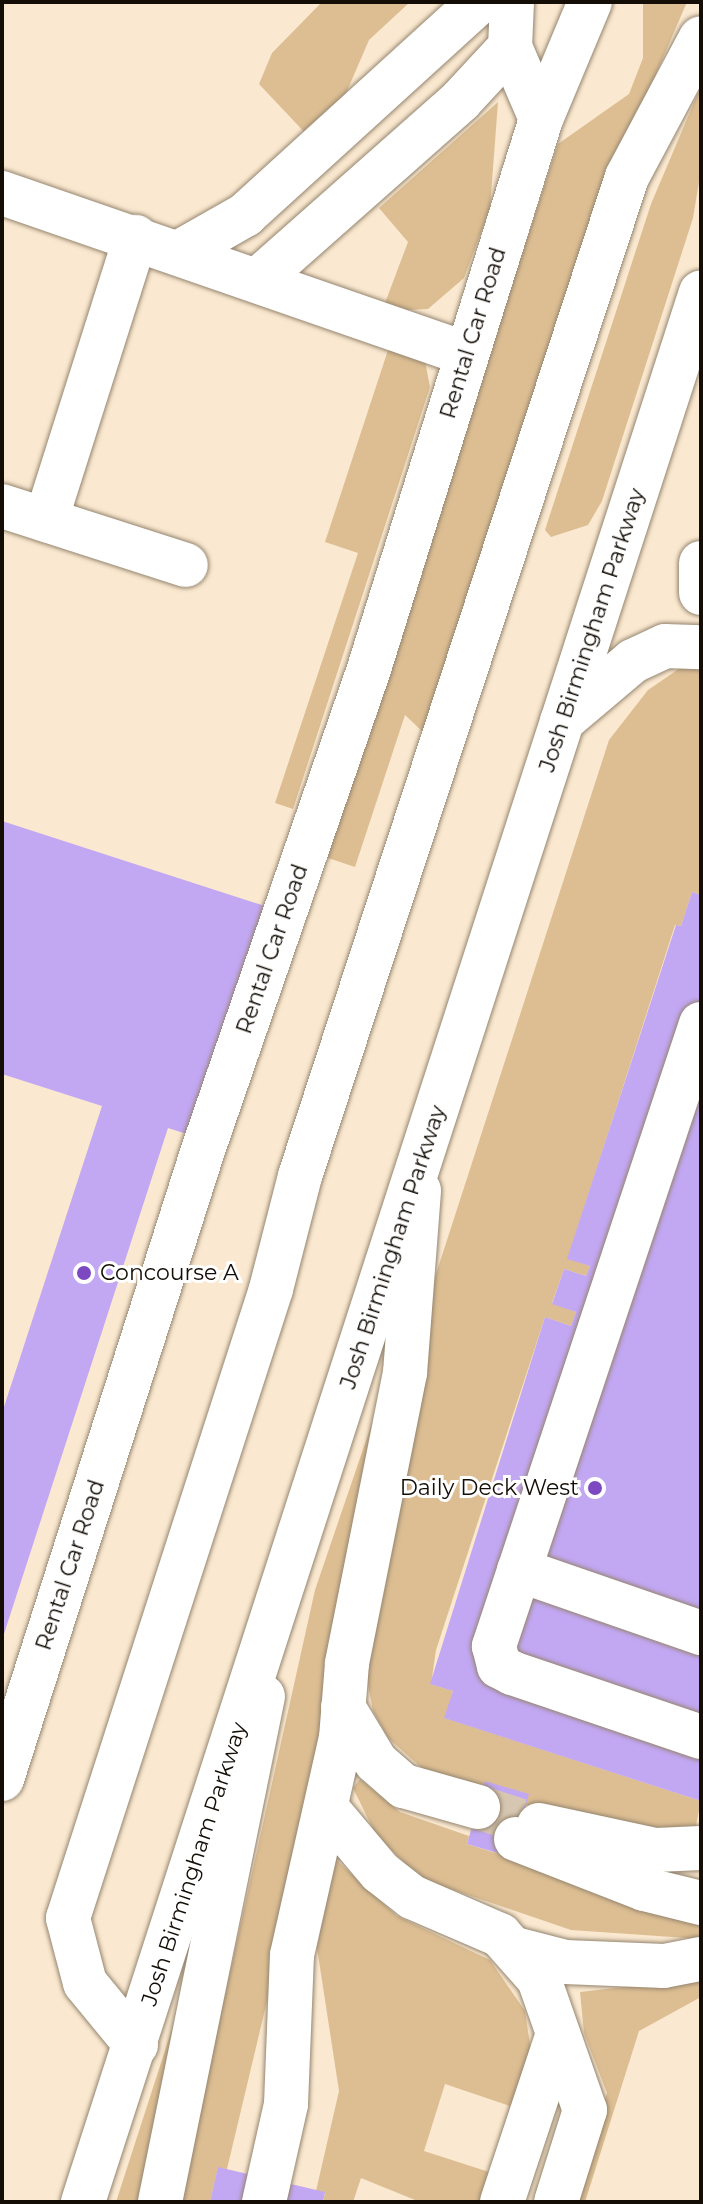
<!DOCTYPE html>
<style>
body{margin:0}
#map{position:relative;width:703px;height:2204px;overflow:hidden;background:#fae8d0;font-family:Montserrat,sans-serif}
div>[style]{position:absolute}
.green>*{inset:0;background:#ddbe93}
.building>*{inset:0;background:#c2a7f3}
.minor-tunnel>*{height:44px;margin-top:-22px;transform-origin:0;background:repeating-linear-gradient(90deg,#d7c7b2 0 44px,transparent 0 66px)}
.roads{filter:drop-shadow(0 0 2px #95856f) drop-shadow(0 0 2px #95856f)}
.minor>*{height:44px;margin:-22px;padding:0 22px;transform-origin:22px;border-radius:22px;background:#fff}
.major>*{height:44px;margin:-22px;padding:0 22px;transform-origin:22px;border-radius:22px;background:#fff}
.dots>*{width:22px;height:22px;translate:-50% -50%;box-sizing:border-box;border:4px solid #fff;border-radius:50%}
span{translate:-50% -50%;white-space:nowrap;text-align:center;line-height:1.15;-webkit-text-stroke:6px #fff;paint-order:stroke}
.street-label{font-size:22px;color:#130d06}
.poi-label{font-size:22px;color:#130d06}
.left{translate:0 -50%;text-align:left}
.right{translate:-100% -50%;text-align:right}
.frame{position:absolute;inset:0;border:4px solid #130d06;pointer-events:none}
</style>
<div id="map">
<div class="green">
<i style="clip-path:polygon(322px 2px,410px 2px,369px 40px,344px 98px,308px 136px,259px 84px,272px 53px)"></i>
<i style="clip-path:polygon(643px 2px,687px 2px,628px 139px,423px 732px,405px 715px,355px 867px,325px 857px,558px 144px,629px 94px,643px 58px)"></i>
<i style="clip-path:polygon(701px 86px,701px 170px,693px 218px,602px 501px,588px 525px,551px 537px,545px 530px,651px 204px)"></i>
<i style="clip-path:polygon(498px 102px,490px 208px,464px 278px,428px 309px,382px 311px,408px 242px,379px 208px)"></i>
<i style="clip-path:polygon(389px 347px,425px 361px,430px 387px,293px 809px,275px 803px,358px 553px,325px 542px)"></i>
<i style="clip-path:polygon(701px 663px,701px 895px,692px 892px,681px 926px,675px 925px,568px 1258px,590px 1266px,586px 1276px,564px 1269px,552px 1303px,576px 1312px,571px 1326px,545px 1317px,436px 1650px,431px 1684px,453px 1691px,445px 1718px,701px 1801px,695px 1830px,636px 1830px,526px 1805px,528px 1794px,481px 1794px,432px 1777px,388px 1738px,373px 1711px,364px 1664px,425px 1308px,609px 740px,648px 690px,680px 668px)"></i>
<i style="clip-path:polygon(373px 1420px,303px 1850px,227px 2169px,218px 2168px,210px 2202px,179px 2202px,315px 1590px)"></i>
<i style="clip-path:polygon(360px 1779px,400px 1812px,469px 1836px,467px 1844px,701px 1917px,701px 1939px,571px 1930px,421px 1879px,376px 1835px,353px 1788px)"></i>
<i style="clip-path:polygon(evenodd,333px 1857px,397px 1916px,490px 1960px,525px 2011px,531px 2051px,484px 2202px,420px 2202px,361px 2178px,353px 2202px,323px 2202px,325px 2193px,316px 2191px,339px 2091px,317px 1948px,333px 1857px,445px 2084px,510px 2106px,489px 2172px,424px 2151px,445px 2084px)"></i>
<i style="clip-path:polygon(192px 1967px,154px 2202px,116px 2202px)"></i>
<i style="clip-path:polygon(701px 1978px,701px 1997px,639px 2031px,585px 2202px,572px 2202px,607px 2093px,584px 2033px,580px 1992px)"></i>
</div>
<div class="building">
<i style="clip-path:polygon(2px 821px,274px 909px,187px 1134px,168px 1128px,3px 1637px,2px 1413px,102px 1106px,2px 1074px)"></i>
<i style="clip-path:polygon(692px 892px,701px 895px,701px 1801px,444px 1718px,453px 1691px,430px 1684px,545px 1317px,571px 1326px,576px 1312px,552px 1304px,564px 1269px,586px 1276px,590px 1266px,567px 1259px,676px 925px,681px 926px)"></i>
<i style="clip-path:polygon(485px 1781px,529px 1794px,511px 1857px,467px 1844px)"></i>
<i style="clip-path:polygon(218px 2167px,325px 2192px,323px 2202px,210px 2202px)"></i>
</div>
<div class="minor-tunnel">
<i style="left:478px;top:1807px;width:45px;rotate:18deg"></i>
</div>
<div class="roads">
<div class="minor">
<i style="left:512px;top:2px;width:45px;rotate:92.5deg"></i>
<i style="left:510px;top:47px;width:78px;rotate:66.7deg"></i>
<i style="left:2px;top:193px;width:491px;rotate:19.1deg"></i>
<i style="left:180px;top:252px;width:75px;rotate:-29.6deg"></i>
<i style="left:245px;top:215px;width:316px;rotate:-42.3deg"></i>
<i style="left:260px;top:278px;width:268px;rotate:-41.5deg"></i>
<i style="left:461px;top:100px;width:72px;rotate:-47.2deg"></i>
<i style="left:2px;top:506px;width:193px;rotate:17.8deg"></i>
<i style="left:46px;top:520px;width:297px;rotate:-72.4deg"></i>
<i style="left:701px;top:563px;width:30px;rotate:90deg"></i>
<i style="left:562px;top:721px;width:93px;rotate:-40.2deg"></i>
<i style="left:633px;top:661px;width:35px;rotate:-25deg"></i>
<i style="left:665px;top:646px;width:36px;rotate:2deg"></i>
<i style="left:701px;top:1024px;width:656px;rotate:108.41deg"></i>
<i style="left:494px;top:1646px;width:21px;rotate:76deg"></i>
<i style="left:499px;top:1666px;width:15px;rotate:28deg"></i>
<i style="left:512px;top:1673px;width:200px;rotate:18.7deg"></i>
<i style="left:519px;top:1570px;width:193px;rotate:19.1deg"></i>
<i style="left:343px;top:1707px;width:64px;rotate:59deg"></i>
<i style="left:376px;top:1762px;width:37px;rotate:41deg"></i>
<i style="left:404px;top:1786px;width:77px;rotate:15.8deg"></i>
<i style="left:2px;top:1779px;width:660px;rotate:-72.28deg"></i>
<i style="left:203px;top:1150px;width:506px;rotate:-70.96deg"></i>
<i style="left:368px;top:672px;width:579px;rotate:-72.63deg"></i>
<i style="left:541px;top:119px;width:127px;rotate:-67.3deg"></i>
<i style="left:327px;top:1809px;width:82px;rotate:49.9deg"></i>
<i style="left:380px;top:1872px;width:41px;rotate:38deg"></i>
<i style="left:412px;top:1897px;width:96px;rotate:23.4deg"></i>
<i style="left:500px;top:1935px;width:59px;rotate:48.4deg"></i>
<i style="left:539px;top:1979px;width:139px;rotate:70.7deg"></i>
<i style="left:585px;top:2110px;width:96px;rotate:107.5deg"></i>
<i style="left:539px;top:1825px;width:120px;rotate:12.1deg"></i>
<i style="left:656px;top:1850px;width:45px;rotate:-2.5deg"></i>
<i style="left:516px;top:1839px;width:137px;rotate:21.3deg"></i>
<i style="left:644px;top:1889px;width:59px;rotate:13.8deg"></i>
<i style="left:519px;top:1950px;width:48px;rotate:14.6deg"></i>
<i style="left:565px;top:1962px;width:99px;rotate:2.3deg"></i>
<i style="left:664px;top:1966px;width:38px;rotate:-11deg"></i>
<i style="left:136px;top:2045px;width:80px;rotate:-129.4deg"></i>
<i style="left:85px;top:1983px;width:67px;rotate:-104.7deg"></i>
<i style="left:68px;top:1918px;width:661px;rotate:-72.11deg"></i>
<i style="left:271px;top:1289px;width:117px;rotate:-75.6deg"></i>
<i style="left:300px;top:1176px;width:1051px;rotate:-71.88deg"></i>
<i style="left:627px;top:177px;width:157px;rotate:-62deg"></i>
<i style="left:160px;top:2202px;width:516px;rotate:-78.49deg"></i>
<i style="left:264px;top:2202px;width:100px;rotate:-77.3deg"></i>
<i style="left:286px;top:2104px;width:149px;rotate:-87.7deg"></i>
<i style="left:292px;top:1955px;width:222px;rotate:-77.3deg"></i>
<i style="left:341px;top:1738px;width:75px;rotate:-85.4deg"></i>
<i style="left:347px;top:1663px;width:296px;rotate:-78.7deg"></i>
<i style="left:405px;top:1373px;width:183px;rotate:-85.6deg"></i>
<i style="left:502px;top:2202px;width:177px;rotate:-71.6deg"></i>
</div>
<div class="major">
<i style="left:83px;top:2202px;width:2007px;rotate:-72.07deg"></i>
</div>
</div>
<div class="dots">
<i style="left:84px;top:1273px;background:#7d49c0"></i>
<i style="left:595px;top:1488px;background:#7d49c0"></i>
</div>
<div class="street-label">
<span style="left:473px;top:333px;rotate:-73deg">Rental Car Road</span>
<span style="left:592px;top:630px;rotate:-72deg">Josh Birmingham Parkway</span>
<span style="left:272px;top:949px;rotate:-71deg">Rental Car Road</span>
<span style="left:393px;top:1247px;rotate:-72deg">Josh Birmingham Parkway</span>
<span style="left:70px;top:1565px;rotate:-72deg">Rental Car Road</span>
<span style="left:194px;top:1864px;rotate:-72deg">Josh Birmingham Parkway</span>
</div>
<div class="poi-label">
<span class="left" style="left:100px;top:1273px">Concourse A</span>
<span class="right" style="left:579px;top:1488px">Daily Deck West</span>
</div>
<div class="frame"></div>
</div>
